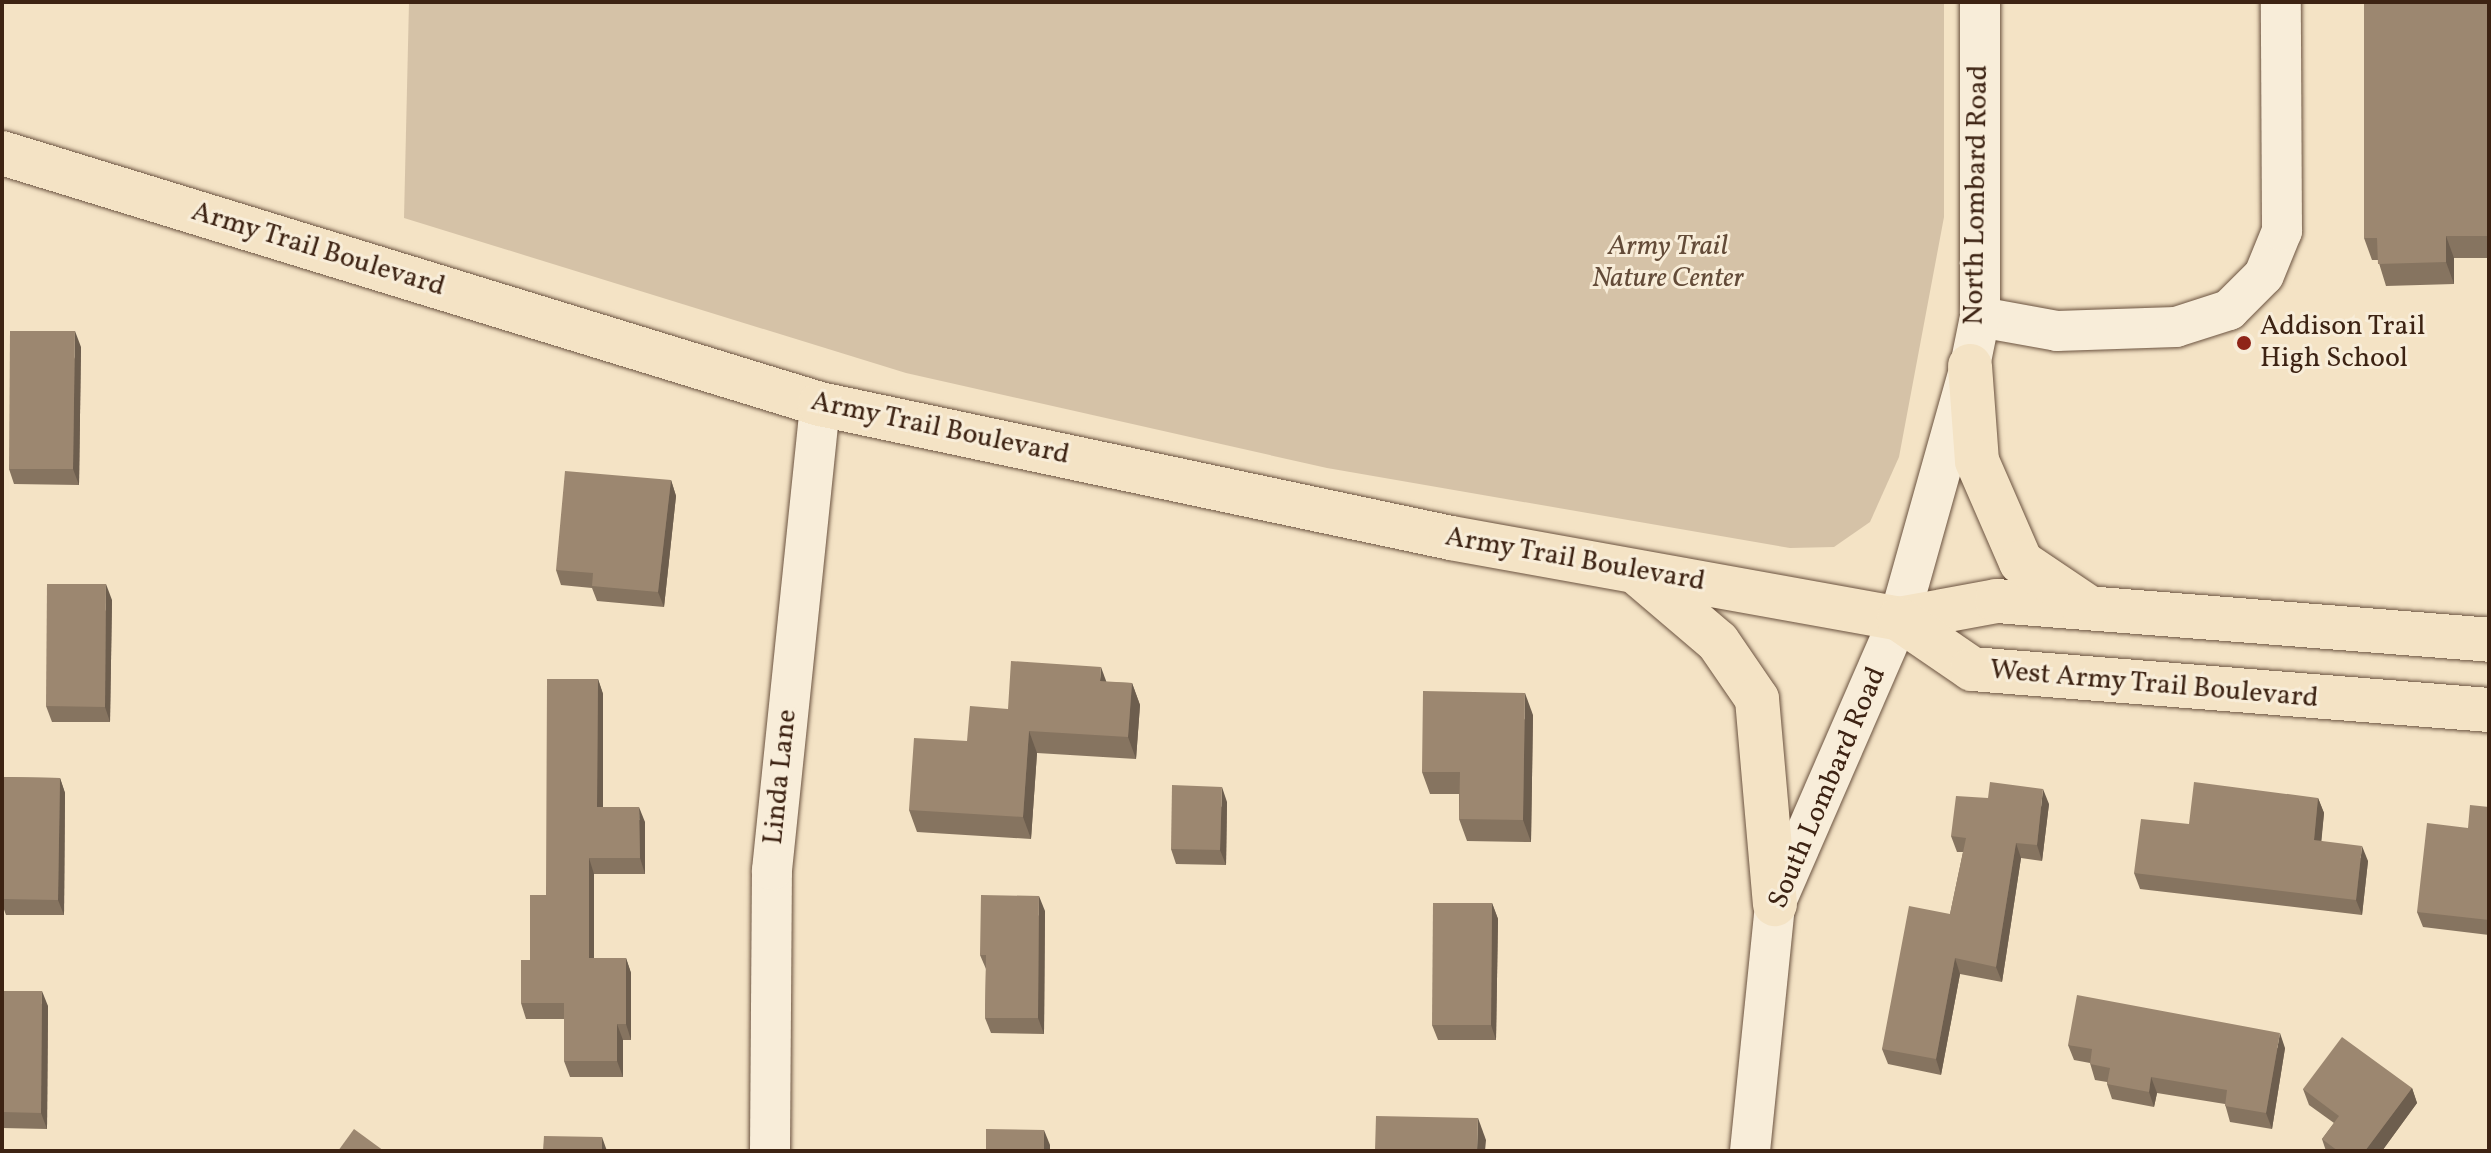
<!DOCTYPE html>
<style>
body{margin:0}
#map{position:relative;width:2491px;height:1153px;overflow:hidden;background:#f4e3c5;font-family:Vollkorn,serif}
div>[style]{position:absolute}
.green>*{inset:0;background:#d5c2a7}
.roads{filter:drop-shadow(0 0 2px #6b5340) drop-shadow(0 0 2px #6b5340)}
.minor>*{height:40px;margin:-20px;padding:0 20px;transform-origin:20px;border-radius:20px;background:#f8edd9}
.major>*{height:44px;margin:-22px;padding:0 22px;transform-origin:22px;border-radius:22px;background:#f4e3c5}
.wall>*{inset:0;background:#867460}
.shaded-wall>*{inset:0;background:#6d5e4e}
.building>*{inset:0;background:#9c8770}
.dots>*{width:22px;height:22px;translate:-50% -50%;box-sizing:border-box;border:4px solid #f8edd9;border-radius:50%}
span{translate:-50% -50%;white-space:nowrap;text-align:center;line-height:1.15;-webkit-text-stroke:6px #f8edd9;paint-order:stroke}
.street-label{font-size:28px;color:#3d2313}
.park-label{font-size:28px;color:#634b38;font-style:italic}
.poi-label{font-size:28px;color:#3d2313}
.left{translate:0 -50%;text-align:left}
.frame{position:absolute;inset:0;border:4px solid #3d2313;pointer-events:none}
</style>
<div id="map">
<div class="green">
<i style="clip-path:polygon(409px 2px,1944px 2px,1944px 217px,1899px 457px,1870px 522px,1834px 547px,1790px 548px,1327px 468px,906px 373px,404px 218px)"></i>
</div>
<div class="roads">
<div class="minor">
<i style="left:1980px;top:317px;width:78px;rotate:10.3deg"></i>
<i style="left:2057px;top:331px;width:119px;rotate:-1.9deg"></i>
<i style="left:2176px;top:327px;width:56px;rotate:-17.8deg"></i>
<i style="left:2229px;top:310px;width:49px;rotate:-45deg"></i>
<i style="left:2264px;top:275px;width:48px;rotate:-67.8deg"></i>
<i style="left:2282px;top:231px;width:229px;rotate:-90.3deg"></i>
<i style="left:770px;top:1151px;width:281px;rotate:-89.6deg"></i>
<i style="left:772px;top:870px;width:468px;rotate:-84.1deg"></i>
<i style="left:1750px;top:1151px;width:248px;rotate:-84.2deg"></i>
<i style="left:1775px;top:904px;width:311px;rotate:-66.5deg"></i>
<i style="left:1899px;top:619px;width:263px;rotate:-74.3deg"></i>
<i style="left:1970px;top:366px;width:50px;rotate:-78.5deg"></i>
<i style="left:1980px;top:317px;width:315px;rotate:-90deg"></i>
</div>
<div class="major">
<i style="left:2px;top:153px;width:856px;rotate:17.06deg"></i>
<i style="left:820px;top:404px;width:645px;rotate:11.99deg"></i>
<i style="left:1451px;top:538px;width:455px;rotate:10.2deg"></i>
<i style="left:1899px;top:619px;width:100px;rotate:-10.4deg"></i>
<i style="left:1997px;top:601px;width:494px;rotate:4.5deg"></i>
<i style="left:1970px;top:366px;width:95px;rotate:85.8deg"></i>
<i style="left:1977px;top:461px;width:110px;rotate:66.5deg"></i>
<i style="left:2021px;top:562px;width:81px;rotate:33.9deg"></i>
<i style="left:1637px;top:573px;width:106px;rotate:40.4deg"></i>
<i style="left:1718px;top:642px;width:69px;rotate:55.6deg"></i>
<i style="left:1757px;top:699px;width:206px;rotate:85deg"></i>
<i style="left:1899px;top:619px;width:88px;rotate:34.4deg"></i>
<i style="left:1972px;top:669px;width:519px;rotate:4.53deg"></i>
</div>
</div>
<div class="wall">
<i style="clip-path:polygon(2489px 2px,2489px 258px,2454px 258px,2454px 284px,2386px 286px,2378px 260px,2372px 260px,2364px 238px)"></i>
<i style="clip-path:polygon(81px 347px,79px 485px,14px 484px,9px 469px)"></i>
<i style="clip-path:polygon(671px 480px,676px 496px,664px 607px,597px 601px,592px 588px,561px 585px,556px 570px)"></i>
<i style="clip-path:polygon(112px 600px,110px 722px,52px 722px,46px 706px)"></i>
<i style="clip-path:polygon(598px 679px,603px 694px,603px 807px,645px 822px,645px 874px,594px 874px,594px 958px,626px 958px,631px 973px,631px 1040px,623px 1040px,623px 1077px,570px 1077px,564px 1061px,564px 1019px,526px 1019px,521px 1003px)"></i>
<i style="clip-path:polygon(1106px 682px,1132px 683px,1140px 705px,1136px 759px,1037px 753px,1031px 839px,917px 832px,909px 810px,967px 741px,1008px 709px)"></i>
<i style="clip-path:polygon(1533px 715px,1531px 842px,1467px 841px,1459px 819px,1459px 794px,1430px 794px,1422px 772px)"></i>
<i style="clip-path:polygon(2px 777px,60px 778px,65px 793px,64px 915px,6px 915px,2px 904px)"></i>
<i style="clip-path:polygon(2318px 798px,2324px 813px,2321px 841px,2368px 861px,2362px 915px,2140px 889px,2134px 873px,2189px 824px)"></i>
<i style="clip-path:polygon(1227px 802px,1226px 865px,1176px 864px,1171px 849px)"></i>
<i style="clip-path:polygon(2049px 804px,2042px 861px,2021px 858px,2002px 982px,1960px 974px,1941px 1075px,1888px 1064px,1882px 1049px,1950px 914px,1963px 852px,1957px 852px,1951px 836px)"></i>
<i style="clip-path:polygon(2489px 807px,2489px 935px,2423px 927px,2417px 912px,2468px 828px)"></i>
<i style="clip-path:polygon(1492px 903px,1498px 919px,1496px 1040px,1438px 1040px,1432px 1025px)"></i>
<i style="clip-path:polygon(1045px 911px,1044px 1034px,991px 1033px,985px 1018px,986px 969px,980px 955px)"></i>
<i style="clip-path:polygon(2px 991px,48px 1006px,47px 1129px,2px 1128px)"></i>
<i style="clip-path:polygon(2068px 1045px,2285px 1048px,2272px 1129px,2230px 1122px,2225px 1104px,2157px 1093px,2154px 1107px,2112px 1099px,2107px 1084px,2107px 1082px,2095px 1080px,2090px 1063px,2074px 1060px)"></i>
<i style="clip-path:polygon(2412px 1088px,2417px 1103px,2382px 1151px,2326px 1151px,2322px 1139px,2334px 1123px,2309px 1105px,2303px 1089px)"></i>
</div>
<div class="shaded-wall">
<i style="clip-path:polygon(2446px 236px,2454px 258px,2454px 284px,2446px 262px)"></i>
<i style="clip-path:polygon(75px 331px,81px 347px,79px 485px,73px 469px)"></i>
<i style="clip-path:polygon(671px 480px,676px 496px,664px 607px,658px 592px)"></i>
<i style="clip-path:polygon(106px 584px,112px 600px,110px 722px,105px 707px)"></i>
<i style="clip-path:polygon(1101px 667px,1109px 689px,1100px 681px)"></i>
<i style="clip-path:polygon(598px 679px,603px 694px,603px 822px,597px 807px)"></i>
<i style="clip-path:polygon(1132px 683px,1140px 705px,1136px 759px,1128px 737px)"></i>
<i style="clip-path:polygon(1525px 693px,1533px 715px,1531px 842px,1523px 820px)"></i>
<i style="clip-path:polygon(1029px 731px,1037px 753px,1031px 839px,1023px 817px)"></i>
<i style="clip-path:polygon(60px 778px,65px 793px,64px 915px,58px 900px)"></i>
<i style="clip-path:polygon(1222px 787px,1227px 802px,1226px 865px,1220px 850px)"></i>
<i style="clip-path:polygon(2043px 789px,2049px 804px,2042px 861px,2037px 845px)"></i>
<i style="clip-path:polygon(2318px 798px,2324px 813px,2320px 856px,2314px 840px)"></i>
<i style="clip-path:polygon(639px 807px,645px 822px,645px 874px,640px 858px)"></i>
<i style="clip-path:polygon(2016px 843px,2021px 858px,2002px 982px,1996px 967px)"></i>
<i style="clip-path:polygon(2362px 846px,2368px 861px,2362px 915px,2356px 900px)"></i>
<i style="clip-path:polygon(589px 858px,594px 874px,594px 973px,589px 958px)"></i>
<i style="clip-path:polygon(1039px 896px,1045px 911px,1044px 1034px,1038px 1018px)"></i>
<i style="clip-path:polygon(1492px 903px,1498px 919px,1496px 1040px,1491px 1025px)"></i>
<i style="clip-path:polygon(626px 958px,631px 973px,631px 1040px,626px 1024px)"></i>
<i style="clip-path:polygon(1955px 958px,1960px 974px,1941px 1075px,1936px 1059px)"></i>
<i style="clip-path:polygon(42px 991px,48px 1006px,47px 1129px,41px 1113px)"></i>
<i style="clip-path:polygon(617px 1024px,623px 1040px,623px 1077px,617px 1061px)"></i>
<i style="clip-path:polygon(2280px 1033px,2285px 1048px,2272px 1129px,2266px 1113px)"></i>
<i style="clip-path:polygon(2151px 1077px,2157px 1093px,2154px 1107px,2149px 1092px)"></i>
<i style="clip-path:polygon(2412px 1088px,2417px 1103px,2382px 1151px,2365px 1151px)"></i>
<i style="clip-path:polygon(1478px 1118px,1486px 1140px,1485px 1151px,1477px 1151px)"></i>
<i style="clip-path:polygon(1044px 1130px,1050px 1145px,1050px 1151px,1044px 1151px)"></i>
<i style="clip-path:polygon(602px 1137px,607px 1151px,602px 1151px)"></i>
</div>
<div class="building">
<i style="clip-path:polygon(2364px 2px,2489px 2px,2489px 236px,2446px 236px,2446px 262px,2378px 264px,2377px 238px,2364px 238px)"></i>
<i style="clip-path:polygon(10px 331px,75px 331px,73px 469px,9px 469px)"></i>
<i style="clip-path:polygon(565px 471px,671px 480px,658px 592px,592px 586px,593px 573px,556px 570px)"></i>
<i style="clip-path:polygon(47px 584px,106px 584px,105px 707px,46px 706px)"></i>
<i style="clip-path:polygon(1011px 661px,1101px 667px,1100px 681px,1132px 683px,1128px 737px,1029px 731px,1023px 817px,909px 810px,914px 738px,967px 741px,970px 706px,1008px 709px)"></i>
<i style="clip-path:polygon(547px 679px,598px 679px,597px 807px,639px 807px,640px 858px,589px 858px,589px 958px,626px 958px,626px 1024px,617px 1024px,617px 1061px,564px 1061px,564px 1003px,521px 1003px,521px 960px,530px 960px,530px 895px,546px 895px)"></i>
<i style="clip-path:polygon(1423px 691px,1525px 693px,1523px 820px,1459px 819px,1460px 772px,1422px 772px)"></i>
<i style="clip-path:polygon(2px 777px,60px 778px,58px 900px,2px 899px)"></i>
<i style="clip-path:polygon(1990px 782px,2043px 789px,2037px 845px,2016px 843px,1996px 967px,1955px 958px,1936px 1059px,1882px 1049px,1909px 906px,1950px 914px,1966px 838px,1951px 836px,1956px 796px,1988px 798px)"></i>
<i style="clip-path:polygon(2194px 782px,2318px 798px,2314px 840px,2362px 846px,2356px 900px,2134px 873px,2141px 819px,2189px 824px)"></i>
<i style="clip-path:polygon(1172px 785px,1222px 787px,1220px 850px,1171px 849px)"></i>
<i style="clip-path:polygon(2470px 805px,2489px 807px,2489px 920px,2417px 912px,2427px 823px,2468px 828px)"></i>
<i style="clip-path:polygon(981px 895px,1039px 896px,1038px 1018px,985px 1018px,986px 955px,980px 955px)"></i>
<i style="clip-path:polygon(1433px 903px,1492px 903px,1491px 1025px,1432px 1025px)"></i>
<i style="clip-path:polygon(2px 991px,42px 991px,41px 1113px,2px 1112px)"></i>
<i style="clip-path:polygon(2077px 995px,2280px 1033px,2266px 1113px,2225px 1106px,2227px 1090px,2151px 1077px,2149px 1092px,2107px 1084px,2110px 1068px,2090px 1064px,2092px 1049px,2068px 1045px)"></i>
<i style="clip-path:polygon(2342px 1037px,2412px 1088px,2365px 1151px,2338px 1151px,2322px 1139px,2339px 1116px,2303px 1089px)"></i>
<i style="clip-path:polygon(1376px 1116px,1478px 1118px,1477px 1151px,1375px 1151px)"></i>
<i style="clip-path:polygon(354px 1129px,384px 1151px,338px 1151px)"></i>
<i style="clip-path:polygon(986px 1129px,1044px 1130px,1044px 1151px,986px 1151px)"></i>
<i style="clip-path:polygon(544px 1136px,602px 1137px,602px 1151px,543px 1151px)"></i>
</div>
<div class="dots">
<i style="left:2244px;top:343px;background:#8f2418"></i>
</div>
<div class="street-label">
<span style="left:1977px;top:195px;rotate:-89deg">North Lombard Road</span>
<span style="left:318px;top:250px;rotate:17deg">Army Trail Boulevard</span>
<span style="left:940px;top:429px;rotate:12deg">Army Trail Boulevard</span>
<span style="left:1575px;top:560px;rotate:10deg">Army Trail Boulevard</span>
<span style="left:2154px;top:685px;rotate:5deg">West Army Trail Boulevard</span>
<span style="left:781px;top:777px;rotate:-84deg">Linda Lane</span>
<span style="left:1828px;top:788px;rotate:-67deg">South Lombard Road</span>
</div>
<div class="park-label">
<span style="left:1668px;top:263px">Army Trail<br>Nature Center</span>
</div>
<div class="poi-label">
<span class="left" style="left:2260px;top:343px">Addison Trail<br>High School</span>
</div>
<div class="frame"></div>
</div>
